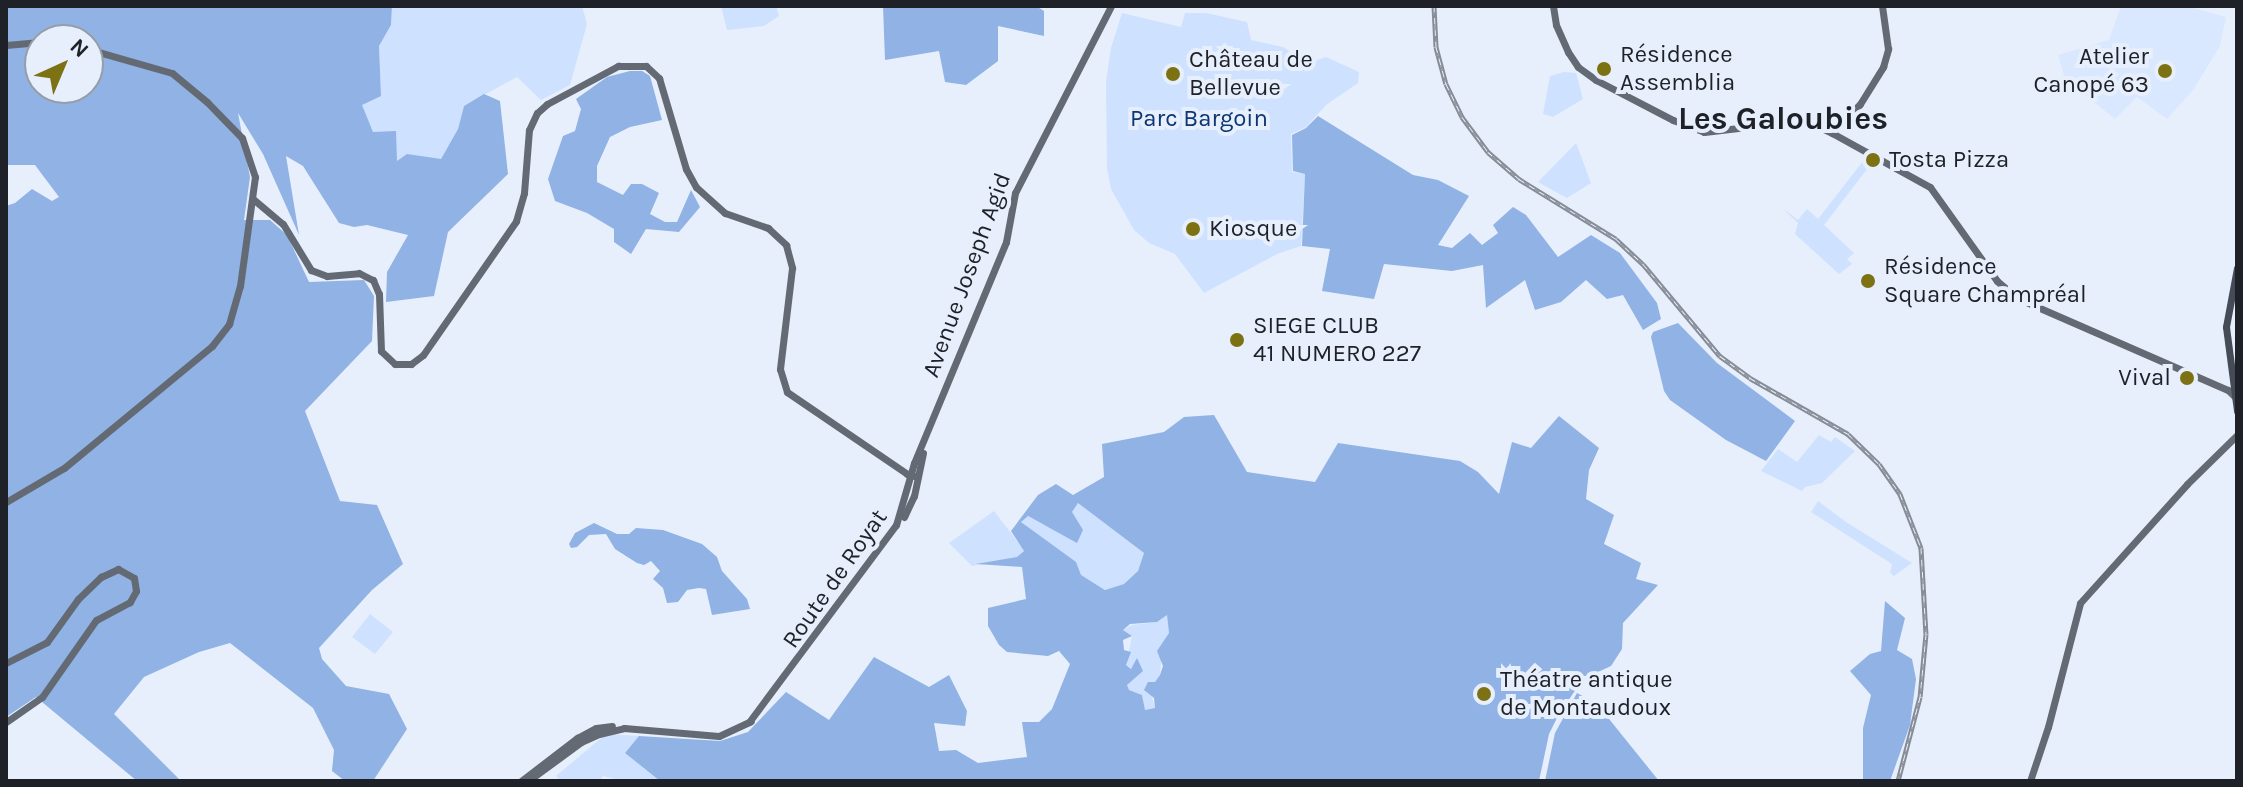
<!DOCTYPE html>
<meta charset="utf-8">
<style>
body{margin:0}
#map{position:relative;width:2243px;height:787px;overflow:hidden;background:#e7effc;font-family:Karla,sans-serif}
div>[style]{position:absolute}
.built>*{inset:0;background:#d9e8fe}
.green>*{inset:0;background:#cee1fe}
.forest>*{inset:0;background:#90b2e5}
.secondary>*{height:7px;margin:-3.5px;padding:0 3.5px;transform-origin:3.5px;border-radius:3.5px;background:#646a73}
.primary>*{height:7px;margin:-3.5px;padding:0 3.5px;transform-origin:3.5px;border-radius:3.5px;background:#454c57}
.rail>*{height:5px;margin-top:-2.5px;transform-origin:0;background:repeating-linear-gradient(90deg,#e7effc 0 6px,#868c95 0 12px);box-sizing:border-box;border-block:2px solid #868c95}
.dots>*{width:22px;height:22px;translate:-50% -50%;box-sizing:border-box;border:4px solid #e7effc;border-radius:50%}
span{translate:-50% -50%;white-space:nowrap;text-align:center;line-height:1.15;-webkit-text-stroke:8px #e7effc;paint-order:stroke}
.poi-label{font-size:24px;color:#1e2228}
.left{translate:0 -50%;text-align:left}
.right{translate:-100% -50%;text-align:right}
.park-label{font-size:24px;color:#0d3673}
.street-label{font-size:24px;color:#1e2228}
.district-label{font-size:32px;color:#1e2228;font-weight:700}
.frame{position:absolute;inset:0;border:8px solid #1e2228;pointer-events:none}
.north{position:absolute;left:24px;top:24px;width:80px;height:80px;box-sizing:border-box;background:#e7effc;border:2px solid #979da7;border-radius:50%;rotate:44deg;font-size:22px;font-weight:700;line-height:32px;text-align:center;color:#1e2228}
.north::after{content:'';display:block;margin:auto;width:28px;height:36px;background:#7c7213;clip-path:polygon(50% 0,100% 100%,50% 72%,0 100%)}
</style>
<div id="map">
<div class="built">
<i style="clip-path:polygon(2121px 6px,2187px 6px,2226px 17px,2220px 46px,2193px 90px,2167px 119px,2137px 97px,2115px 119px,2065px 79px,2058px 55px,2109px 40px)"></i>
</div>
<div class="green">
<i style="clip-path:polygon(392px 6px,582px 6px,587px 24px,570px 85px,541px 100px,517px 77px,464px 106px,458px 129px,441px 159px,396px 162px,394px 147px,373px 132px,361px 105px,381px 95px,379px 46px,391px 25px)"></i>
<i style="clip-path:polygon(721px 6px,776px 6px,779px 16px,764px 26px,727px 30px)"></i>
<i style="clip-path:polygon(1122px 13px,1181px 27px,1185px 13px,1206px 13px,1247px 22px,1251px 40px,1283px 47px,1308px 63px,1326px 57px,1359px 72px,1358px 83px,1326px 105px,1306px 127px,1291px 134px,1292px 172px,1305px 174px,1301px 246px,1277px 254px,1204px 293px,1175px 254px,1149px 243px,1134px 230px,1111px 189px,1107px 168px,1106px 81px,1111px 48px)"></i>
<i style="clip-path:polygon(1564px 72px,1576px 73px,1583px 99px,1553px 117px,1543px 114px,1550px 76px)"></i>
<i style="clip-path:polygon(1576px 143px,1591px 183px,1567px 198px,1538px 182px)"></i>
<i style="clip-path:polygon(1867px 156px,1874px 160px,1824px 225px,1854px 253px,1847px 259px,1852px 264px,1839px 274px,1795px 234px,1798px 223px,1782px 208px,1798px 220px,1807px 209px,1818px 219px)"></i>
<i style="clip-path:polygon(1819px 435px,1831px 442px,1835px 437px,1855px 451px,1822px 483px,1805px 487px,1802px 491px,1761px 471px,1778px 449px,1797px 462px)"></i>
<i style="clip-path:polygon(1818px 501px,1846px 522px,1912px 563px,1894px 576px,1890px 573px,1892px 564px,1811px 512px)"></i>
<i style="clip-path:polygon(1078px 503px,1144px 553px,1138px 571px,1124px 584px,1106px 590px,1080px 575px,1021px 521px,1027px 516px,1048px 527px,1072px 512px)"></i>
<i style="clip-path:polygon(994px 511px,1024px 550px,1018px 557px,972px 566px,949px 543px)"></i>
<i style="clip-path:polygon(370px 614px,393px 632px,375px 654px,352px 637px)"></i>
<i style="clip-path:polygon(1167px 615px,1169px 633px,1162px 647px,1160px 675px,1151px 693px,1155px 708px,1145px 710px,1142px 695px,1129px 690px,1127px 685px,1139px 673px,1126px 665px,1132px 636px,1123px 630px,1132px 625px,1157px 622px)"></i>
<i style="clip-path:polygon(606px 734px,639px 736px,625px 753px,660px 781px,623px 781px,603px 776px,600px 781px,561px 781px,556px 776px)"></i>
</div>
<div class="forest">
<i style="clip-path:polygon(evenodd,6px 6px,392px 6px,391px 25px,379px 46px,381px 96px,362px 105px,373px 132px,396px 131px,397px 161px,407px 154px,441px 159px,458px 129px,464px 106px,484px 94px,500px 101px,508px 174px,448px 232px,434px 296px,386px 302px,387px 272px,408px 235px,367px 225px,354px 227px,339px 223px,303px 166px,286px 156px,299px 235px,263px 154px,238px 113px,250px 177px,244px 220px,270px 220px,287px 235px,309px 282px,364px 280px,374px 296px,372px 341px,305px 411px,340px 501px,377px 505px,403px 564px,372px 590px,319px 648px,322px 659px,346px 686px,389px 694px,407px 729px,373px 781px,345px 781px,332px 771px,334px 750px,313px 708px,230px 643px,199px 652px,144px 677px,114px 714px,181px 781px,137px 781px,36px 697px,6px 717px,6px 206px,15px 203px,32px 189px,52px 201px,59px 197px,35px 165px,6px 165px,6px 6px,40px 40px,88px 40px,88px 88px,40px 88px,40px 40px)"></i>
<i style="clip-path:polygon(883px 6px,1036px 6px,1044px 11px,1044px 36px,998px 26px,998px 61px,966px 85px,945px 82px,939px 51px,885px 60px)"></i>
<i style="clip-path:polygon(630px 71px,642px 71px,650px 76px,662px 120px,630px 127px,610px 137px,597px 166px,597px 182px,623px 195px,631px 184px,642px 184px,659px 193px,650px 214px,665px 222px,677px 222px,691px 190px,700px 207px,679px 232px,646px 229px,631px 254px,614px 242px,614px 229px,587px 213px,555px 201px,548px 179px,563px 136px,575px 131px,581px 109px,576px 99px,607px 77px)"></i>
<i style="clip-path:polygon(1318px 116px,1413px 175px,1438px 180px,1469px 196px,1438px 245px,1452px 248px,1470px 233px,1482px 245px,1498px 233px,1493px 225px,1513px 207px,1526px 215px,1558px 257px,1591px 235px,1620px 253px,1657px 303px,1661px 319px,1643px 330px,1623px 295px,1607px 299px,1586px 280px,1561px 302px,1535px 310px,1525px 280px,1486px 308px,1483px 265px,1452px 271px,1384px 264px,1374px 299px,1322px 291px,1330px 249px,1302px 246px,1305px 174px,1293px 171px,1292px 135px,1306px 128px)"></i>
<i style="clip-path:polygon(1678px 323px,1717px 363px,1795px 421px,1766px 461px,1726px 440px,1670px 400px,1664px 391px,1651px 337px,1653px 332px)"></i>
<i style="clip-path:polygon(evenodd,1214px 415px,1247px 472px,1315px 482px,1338px 443px,1460px 461px,1478px 472px,1499px 494px,1512px 442px,1531px 448px,1559px 416px,1599px 448px,1589px 470px,1586px 499px,1614px 515px,1604px 544px,1641px 563px,1636px 579px,1658px 585px,1623px 623px,1622px 649px,1611px 666px,1583px 679px,1559px 714px,1549px 734px,1539px 781px,660px 781px,625px 753px,639px 736px,720px 741px,748px 732px,786px 692px,829px 720px,874px 657px,929px 687px,949px 675px,967px 711px,965px 726px,934px 723px,939px 751px,956px 750px,978px 763px,1027px 757px,1022px 722px,1039px 722px,1052px 709px,1070px 664px,1059px 651px,1048px 656px,1007px 652px,999px 645px,988px 626px,988px 608px,1026px 599px,1022px 567px,976px 564px,1017px 557px,1024px 551px,1011px 531px,1038px 495px,1056px 484px,1073px 495px,1104px 477px,1102px 444px,1164px 432px,1184px 417px,1214px 415px,1078px 503px,1144px 553px,1138px 571px,1124px 584px,1105px 590px,1081px 575px,1076px 562px,1021px 522px,1028px 516px,1077px 543px,1083px 530px,1072px 512px,1078px 503px,1214px 415px,1167px 615px,1169px 633px,1157px 651px,1163px 666px,1160px 675px,1155px 682px,1148px 682px,1144px 690px,1154px 698px,1155px 708px,1145px 710px,1142px 695px,1129px 690px,1127px 685px,1143px 671px,1137px 658px,1131px 669px,1126px 665px,1131px 652px,1124px 650px,1123px 640px,1132px 636px,1123px 630px,1130px 624px,1157px 622px,1167px 615px)"></i>
<i style="clip-path:polygon(594px 523px,617px 534px,629px 534px,636px 528px,663px 530px,702px 544px,717px 557px,722px 571px,747px 599px,750px 609px,712px 615px,706px 589px,699px 588px,687px 590px,678px 602px,667px 603px,663px 588px,653px 579px,660px 571px,651px 561px,644px 565px,637px 563px,615px 549px,606px 534px,589px 535px,577px 547px,571px 548px,569px 544px,575px 533px)"></i>
<i style="clip-path:polygon(1885px 601px,1905px 618px,1897px 650px,1912px 659px,1916px 679px,1910px 725px,1890px 781px,1863px 781px,1863px 728px,1871px 695px,1850px 671px,1870px 654px,1881px 651px)"></i>
<i style="clip-path:polygon(1577px 693px,1597px 704px,1659px 781px,1545px 781px,1555px 733px)"></i>
</div>
<div class="secondary">
<i style="left:1553px;top:6px;width:19px;rotate:81deg"></i>
<i style="left:1556px;top:25px;width:30px;rotate:66deg"></i>
<i style="left:1568px;top:52px;width:18px;rotate:56deg"></i>
<i style="left:1578px;top:67px;width:22px;rotate:36deg"></i>
<i style="left:1596px;top:80px;width:87px;rotate:27.5deg"></i>
<i style="left:1673px;top:120px;width:33px;rotate:21deg"></i>
<i style="left:1704px;top:132px;width:88px;rotate:-6.6deg"></i>
<i style="left:1791px;top:122px;width:24px;rotate:7deg"></i>
<i style="left:1815px;top:125px;width:19px;rotate:25deg"></i>
<i style="left:1832px;top:133px;width:112px;rotate:28.9deg"></i>
<i style="left:1930px;top:187px;width:115px;rotate:54.5deg"></i>
<i style="left:1997px;top:281px;width:26px;rotate:40deg"></i>
<i style="left:2017px;top:298px;width:230px;rotate:23.6deg"></i>
<i style="left:2228px;top:390px;width:10px;rotate:45deg"></i>
<i style="left:6px;top:45px;width:34px;rotate:-5deg"></i>
<i style="left:1832px;top:133px;width:40px;rotate:-46deg"></i>
<i style="left:1860px;top:104px;width:44px;rotate:-58.1deg"></i>
<i style="left:1883px;top:67px;width:19px;rotate:-74deg"></i>
<i style="left:1888px;top:49px;width:43px;rotate:-97.9deg"></i>
<i style="left:253px;top:199px;width:39px;rotate:40deg"></i>
<i style="left:283px;top:224px;width:54px;rotate:58.7deg"></i>
<i style="left:311px;top:270px;width:17px;rotate:21deg"></i>
<i style="left:327px;top:276px;width:32px;rotate:-5deg"></i>
<i style="left:359px;top:273px;width:16px;rotate:27deg"></i>
<i style="left:373px;top:280px;width:15px;rotate:67deg"></i>
<i style="left:379px;top:294px;width:57px;rotate:88deg"></i>
<i style="left:381px;top:351px;width:19px;rotate:43deg"></i>
<i style="left:395px;top:364px;width:16px"></i>
<i style="left:411px;top:364px;width:15px;rotate:-37deg"></i>
<i style="left:423px;top:355px;width:163px;rotate:-55.2deg"></i>
<i style="left:516px;top:221px;width:29px;rotate:-74deg"></i>
<i style="left:524px;top:193px;width:63px;rotate:-85.5deg"></i>
<i style="left:529px;top:130px;width:19px;rotate:-65deg"></i>
<i style="left:537px;top:113px;width:13px;rotate:-42deg"></i>
<i style="left:547px;top:104px;width:81px;rotate:-28.2deg"></i>
<i style="left:618px;top:66px;width:28px"></i>
<i style="left:646px;top:66px;width:18px;rotate:43deg"></i>
<i style="left:659px;top:78px;width:95px;rotate:73.5deg"></i>
<i style="left:686px;top:169px;width:21px;rotate:61deg"></i>
<i style="left:696px;top:187px;width:39px;rotate:42deg"></i>
<i style="left:725px;top:213px;width:46px;rotate:19.2deg"></i>
<i style="left:768px;top:228px;width:25px;rotate:43deg"></i>
<i style="left:786px;top:245px;width:24px;rotate:75deg"></i>
<i style="left:792px;top:268px;width:102px;rotate:96.8deg"></i>
<i style="left:780px;top:369px;width:24px;rotate:73deg"></i>
<i style="left:787px;top:392px;width:145px;rotate:34.3deg"></i>
<i style="left:907px;top:474px;width:11px;rotate:15deg"></i>
<i style="left:6px;top:502px;width:67px;rotate:-30.4deg"></i>
<i style="left:64px;top:468px;width:192px;rotate:-39.5deg"></i>
<i style="left:212px;top:346px;width:28px;rotate:-52deg"></i>
<i style="left:229px;top:324px;width:40px;rotate:-74deg"></i>
<i style="left:240px;top:286px;width:110px;rotate:-82.2deg"></i>
<i style="left:255px;top:177px;width:41px;rotate:-108.4deg"></i>
<i style="left:242px;top:138px;width:50px;rotate:-134.2deg"></i>
<i style="left:207px;top:102px;width:45px;rotate:-140.4deg"></i>
<i style="left:172px;top:73px;width:87px;rotate:-164.1deg"></i>
<i style="left:904px;top:517px;width:23px;rotate:-65deg"></i>
<i style="left:914px;top:496px;width:44px;rotate:-78.2deg"></i>
<i style="left:6px;top:663px;width:46px;rotate:-27.1deg"></i>
<i style="left:47px;top:642px;width:53px;rotate:-54.2deg"></i>
<i style="left:78px;top:599px;width:32px;rotate:-44deg"></i>
<i style="left:101px;top:577px;width:19px;rotate:-25deg"></i>
<i style="left:118px;top:569px;width:18px;rotate:29deg"></i>
<i style="left:134px;top:578px;width:13px;rotate:81deg"></i>
<i style="left:136px;top:591px;width:13px;rotate:119deg"></i>
<i style="left:130px;top:602px;width:38px;rotate:152deg"></i>
<i style="left:96px;top:620px;width:94px;rotate:125deg"></i>
<i style="left:42px;top:697px;width:44px;rotate:145.2deg"></i>
<i style="left:749px;top:722px;width:246px;rotate:-53.3deg"></i>
<i style="left:896px;top:525px;width:65px;rotate:-73.8deg"></i>
<i style="left:914px;top:463px;width:239px;rotate:-67.4deg"></i>
<i style="left:1006px;top:242px;width:50px;rotate:-79.6deg"></i>
<i style="left:1015px;top:193px;width:210px;rotate:-62.8deg"></i>
<i style="left:521px;top:781px;width:71px;rotate:-37.5deg"></i>
<i style="left:577px;top:738px;width:21px;rotate:-28deg"></i>
<i style="left:596px;top:728px;width:16px;rotate:-7deg"></i>
<i style="left:528px;top:781px;width:66px;rotate:-36.3deg"></i>
<i style="left:581px;top:742px;width:20px;rotate:-24deg"></i>
<i style="left:599px;top:734px;width:26px;rotate:-13deg"></i>
<i style="left:624px;top:728px;width:95px;rotate:4.8deg"></i>
<i style="left:719px;top:736px;width:35px;rotate:-25deg"></i>
<i style="left:2030px;top:781px;width:57px;rotate:-71.6deg"></i>
<i style="left:2048px;top:727px;width:128px;rotate:-75.5deg"></i>
<i style="left:2080px;top:603px;width:160px;rotate:-48deg"></i>
<i style="left:2187px;top:484px;width:70px;rotate:-44.4deg"></i>
</div>
<div class="primary">
<i style="left:2237px;top:268px;width:60px;rotate:100.6deg"></i>
<i style="left:2226px;top:327px;width:85px;rotate:82.5deg"></i>
</div>
<div class="rail">
<i style="left:1434px;top:6px;width:41px;rotate:87.2deg"></i>
<i style="left:1436px;top:47px;width:38px;rotate:75deg"></i>
<i style="left:1446px;top:84px;width:37px;rotate:64deg"></i>
<i style="left:1462px;top:117px;width:44px;rotate:53.4deg"></i>
<i style="left:1488px;top:152px;width:41px;rotate:41.1deg"></i>
<i style="left:1519px;top:179px;width:114px;rotate:31.7deg"></i>
<i style="left:1616px;top:239px;width:37px;rotate:43deg"></i>
<i style="left:1643px;top:264px;width:120px;rotate:50.1deg"></i>
<i style="left:1720px;top:356px;width:37px;rotate:36deg"></i>
<i style="left:1750px;top:378px;width:113px;rotate:29.7deg"></i>
<i style="left:1848px;top:434px;width:43px;rotate:44.1deg"></i>
<i style="left:1879px;top:464px;width:37px;rotate:55deg"></i>
<i style="left:1900px;top:494px;width:58px;rotate:68.7deg"></i>
<i style="left:1921px;top:548px;width:86px;rotate:86.7deg"></i>
<i style="left:1926px;top:634px;width:63px;rotate:95.4deg"></i>
<i style="left:1920px;top:697px;width:87px;rotate:104.7deg"></i>
</div>
<div class="dots">
<i style="left:1604px;top:69px;background:#7c7213"></i>
<i style="left:2165px;top:71px;background:#7c7213"></i>
<i style="left:1173px;top:74px;background:#7c7213"></i>
<i style="left:1873px;top:160px;background:#7c7213"></i>
<i style="left:1193px;top:229px;background:#7c7213"></i>
<i style="left:1868px;top:281px;background:#7c7213"></i>
<i style="left:1237px;top:340px;background:#7c7213"></i>
<i style="left:2187px;top:378px;background:#7c7213"></i>
<i style="left:1484px;top:694px;background:#7c7213"></i>
</div>
<div class="poi-label">
<span class="left" style="left:1620px;top:69px">Résidence<br>Assemblia</span>
<span class="right" style="left:2149px;top:71px">Atelier<br>Canopé 63</span>
<span class="left" style="left:1189px;top:74px">Château de<br>Bellevue</span>
<span class="left" style="left:1889px;top:160px">Tosta Pizza</span>
<span class="left" style="left:1209px;top:229px">Kiosque</span>
<span class="left" style="left:1884px;top:281px">Résidence<br>Square Champréal</span>
<span class="left" style="left:1253px;top:340px">SIEGE CLUB<br>41 NUMERO 227</span>
<span class="right" style="left:2171px;top:378px">Vival</span>
<span class="left" style="left:1500px;top:694px">Théatre antique<br>de Montaudoux</span>
</div>
<div class="park-label">
<span style="left:1199px;top:119px">Parc Bargoin</span>
</div>
<div class="street-label">
<span style="left:967px;top:275px;rotate:-70deg">Avenue Joseph Agid</span>
<span style="left:835px;top:579px;rotate:-55deg">Route de Royat</span>
</div>
<div class="district-label">
<span style="left:1783px;top:119px">Les Galoubies</span>
</div>
<div class="frame"></div>
<div class="north">N</div>
</div>
